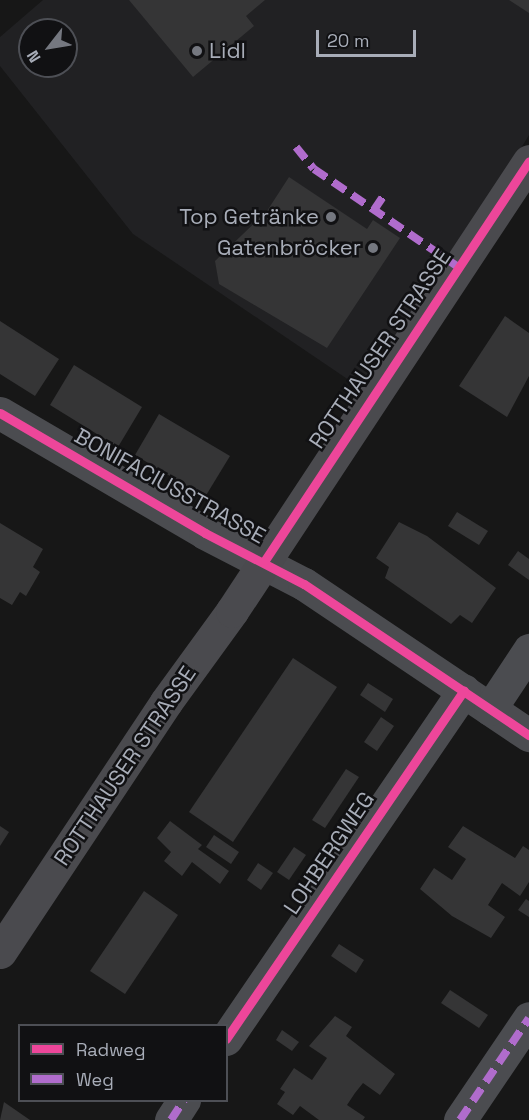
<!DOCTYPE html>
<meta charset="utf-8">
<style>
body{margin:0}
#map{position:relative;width:529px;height:1120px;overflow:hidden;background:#171717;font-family:"Space Grotesk",sans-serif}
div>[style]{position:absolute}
.built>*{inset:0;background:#212123}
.building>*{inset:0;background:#353536}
.minor>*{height:33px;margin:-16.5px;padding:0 16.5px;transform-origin:16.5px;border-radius:16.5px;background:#4b4c50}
.secondary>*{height:33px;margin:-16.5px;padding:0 16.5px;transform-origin:16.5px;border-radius:16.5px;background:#4a4a4e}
.quiet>*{height:8px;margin-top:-4px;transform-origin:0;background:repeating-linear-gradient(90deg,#b06ccc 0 15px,transparent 0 23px)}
.cycleway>*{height:9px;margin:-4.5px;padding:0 4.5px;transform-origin:4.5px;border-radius:4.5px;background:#ed469a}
.dots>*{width:16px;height:16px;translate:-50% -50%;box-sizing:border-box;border:3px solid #111113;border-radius:50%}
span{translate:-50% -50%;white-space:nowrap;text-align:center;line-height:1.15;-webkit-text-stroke:5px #111113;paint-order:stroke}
.poi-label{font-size:22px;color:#a8adb8}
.left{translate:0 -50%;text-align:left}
.right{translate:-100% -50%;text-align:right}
.street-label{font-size:22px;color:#a8adb8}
.legend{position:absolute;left:18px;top:1024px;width:210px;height:78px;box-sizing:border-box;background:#111113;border:2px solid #4d4f55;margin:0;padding:8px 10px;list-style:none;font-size:18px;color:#a8adb8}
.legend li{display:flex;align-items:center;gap:12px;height:30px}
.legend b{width:30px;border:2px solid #4d4f55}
.north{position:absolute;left:18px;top:18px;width:60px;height:60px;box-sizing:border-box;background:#111113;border:2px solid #4d4f55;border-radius:50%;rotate:239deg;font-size:16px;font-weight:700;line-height:24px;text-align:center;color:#a8adb8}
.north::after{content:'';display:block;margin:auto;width:21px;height:27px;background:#757880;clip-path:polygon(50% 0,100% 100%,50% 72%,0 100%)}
.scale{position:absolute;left:316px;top:30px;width:100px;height:27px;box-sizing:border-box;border:3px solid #a8adb8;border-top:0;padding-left:8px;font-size:18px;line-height:21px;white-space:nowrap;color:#a8adb8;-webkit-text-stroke:4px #111113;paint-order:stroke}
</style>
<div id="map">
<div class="built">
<i style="clip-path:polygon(evenodd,43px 0,529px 0,529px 135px,371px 395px,133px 234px,0 66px,0 37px,43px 0,30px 30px,66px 30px,66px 66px,30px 66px,30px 30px)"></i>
</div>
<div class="building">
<i style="clip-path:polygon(129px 0,265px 0,246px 16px,254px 26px,193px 77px)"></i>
<i style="clip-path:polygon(509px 0,529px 0,529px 13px)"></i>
<i style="clip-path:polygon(289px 177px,367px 229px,373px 220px,400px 238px,327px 348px,219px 284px,215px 261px,267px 211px)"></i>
<i style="clip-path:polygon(505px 316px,529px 333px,529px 376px,507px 417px,459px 386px)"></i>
<i style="clip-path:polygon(0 321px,59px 359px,35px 396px,0 374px)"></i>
<i style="clip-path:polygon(74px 365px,142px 407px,118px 447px,50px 405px)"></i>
<i style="clip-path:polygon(159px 414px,230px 456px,205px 497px,135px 455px)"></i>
<i style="clip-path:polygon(457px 512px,488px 531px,479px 545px,448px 526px)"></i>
<i style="clip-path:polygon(399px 522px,427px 536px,496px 588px,472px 623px,460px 615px,451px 624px,385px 578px,389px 567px,376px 558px)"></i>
<i style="clip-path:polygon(0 523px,43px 549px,33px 567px,40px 572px,26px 596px,20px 592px,12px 605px,0 598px)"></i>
<i style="clip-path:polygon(518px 551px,529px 559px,529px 580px,508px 565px)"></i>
<i style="clip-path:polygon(293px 658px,337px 687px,233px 842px,189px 812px)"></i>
<i style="clip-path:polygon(368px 683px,393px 699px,385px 712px,360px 695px)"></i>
<i style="clip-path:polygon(381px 717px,394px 726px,377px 751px,364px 742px)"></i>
<i style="clip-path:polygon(346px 769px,359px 777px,325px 828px,312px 820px)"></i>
<i style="clip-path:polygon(170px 821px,202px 845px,198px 849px,229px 871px,220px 884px,192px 862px,182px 876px,164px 861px,171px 852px,157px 838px)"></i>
<i style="clip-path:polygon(0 826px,9px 832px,0 846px)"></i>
<i style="clip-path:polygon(463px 826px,515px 858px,523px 846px,529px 850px,529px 882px,520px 896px,502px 883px,488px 905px,505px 917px,491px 938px,452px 916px,420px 889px,434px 868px,452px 880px,466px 859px,448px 847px)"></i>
<i style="clip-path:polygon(214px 835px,239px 852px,231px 864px,206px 847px)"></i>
<i style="clip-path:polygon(294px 847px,306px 855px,289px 880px,277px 872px)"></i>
<i style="clip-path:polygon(258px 863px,273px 873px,261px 890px,247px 880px)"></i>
<i style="clip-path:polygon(144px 891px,178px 915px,125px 994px,90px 971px)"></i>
<i style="clip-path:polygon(526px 899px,529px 901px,529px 917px,518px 910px)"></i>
<i style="clip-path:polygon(339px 944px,364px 960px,356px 973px,331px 956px)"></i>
<i style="clip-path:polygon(450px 990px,488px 1015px,479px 1028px,441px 1003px)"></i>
<i style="clip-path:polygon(335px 1016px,352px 1027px,346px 1036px,395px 1074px,380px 1095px,363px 1083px,355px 1093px,347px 1105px,365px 1117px,363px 1120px,319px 1120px,300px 1106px,293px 1115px,277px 1104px,285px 1092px,280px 1089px,294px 1068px,312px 1080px,327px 1058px,309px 1046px)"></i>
<i style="clip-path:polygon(282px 1030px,299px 1042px,292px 1051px,276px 1040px)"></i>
<i style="clip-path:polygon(4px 1102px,30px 1120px,0 1120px)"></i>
</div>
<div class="minor">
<i style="left:0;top:413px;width:238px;rotate:30.3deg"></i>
<i style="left:205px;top:533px;width:111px;rotate:27.3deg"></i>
<i style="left:304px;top:584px;width:271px;rotate:33.9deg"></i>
<i style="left:490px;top:709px;width:71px;rotate:-56.5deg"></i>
<i style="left:226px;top:1039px;width:422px;rotate:-55.7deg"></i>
<i style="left:171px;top:1120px;width:24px;rotate:-57deg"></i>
<i style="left:460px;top:1120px;width:123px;rotate:-55.9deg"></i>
</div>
<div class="secondary">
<i style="left:0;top:952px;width:300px;rotate:-56.4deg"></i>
<i style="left:166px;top:702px;width:112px;rotate:-54deg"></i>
<i style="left:232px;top:611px;width:539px;rotate:-56.58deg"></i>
</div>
<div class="quiet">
<i style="left:296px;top:147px;width:28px;rotate:51deg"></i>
<i style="left:314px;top:169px;width:174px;rotate:34.2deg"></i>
<i style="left:374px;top:210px;width:22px;rotate:-56deg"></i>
<i style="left:171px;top:1120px;width:24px;rotate:-57deg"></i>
<i style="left:460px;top:1120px;width:123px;rotate:-55.9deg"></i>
</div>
<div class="cycleway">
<i style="left:0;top:413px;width:238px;rotate:30.3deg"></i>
<i style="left:205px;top:533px;width:111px;rotate:27.3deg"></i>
<i style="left:304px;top:584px;width:271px;rotate:33.9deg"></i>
<i style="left:265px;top:560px;width:478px;rotate:-56.5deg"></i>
<i style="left:226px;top:1039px;width:422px;rotate:-55.7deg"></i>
</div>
<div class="dots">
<i style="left:197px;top:51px;background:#757880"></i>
<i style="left:331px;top:217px;background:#757880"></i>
<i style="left:373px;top:248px;background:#757880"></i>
</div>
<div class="poi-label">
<span class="left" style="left:209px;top:51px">Lidl</span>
<span class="right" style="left:319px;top:217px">Top Getränke</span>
<span class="right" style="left:361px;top:248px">Gatenbröcker</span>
</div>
<div class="street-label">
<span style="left:380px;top:349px;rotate:-56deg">ROTTHAUSER STRASSE</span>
<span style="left:170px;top:486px;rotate:29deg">BONIFACIUSSTRASSE</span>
<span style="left:125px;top:766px;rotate:-56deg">ROTTHAUSER STRASSE</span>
<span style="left:329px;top:853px;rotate:-56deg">LOHBERGWEG</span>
</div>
<ul class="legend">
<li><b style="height:8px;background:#ed469a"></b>Radweg</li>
<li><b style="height:8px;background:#b06ccc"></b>Weg</li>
</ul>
<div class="north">N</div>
<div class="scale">20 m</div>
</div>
